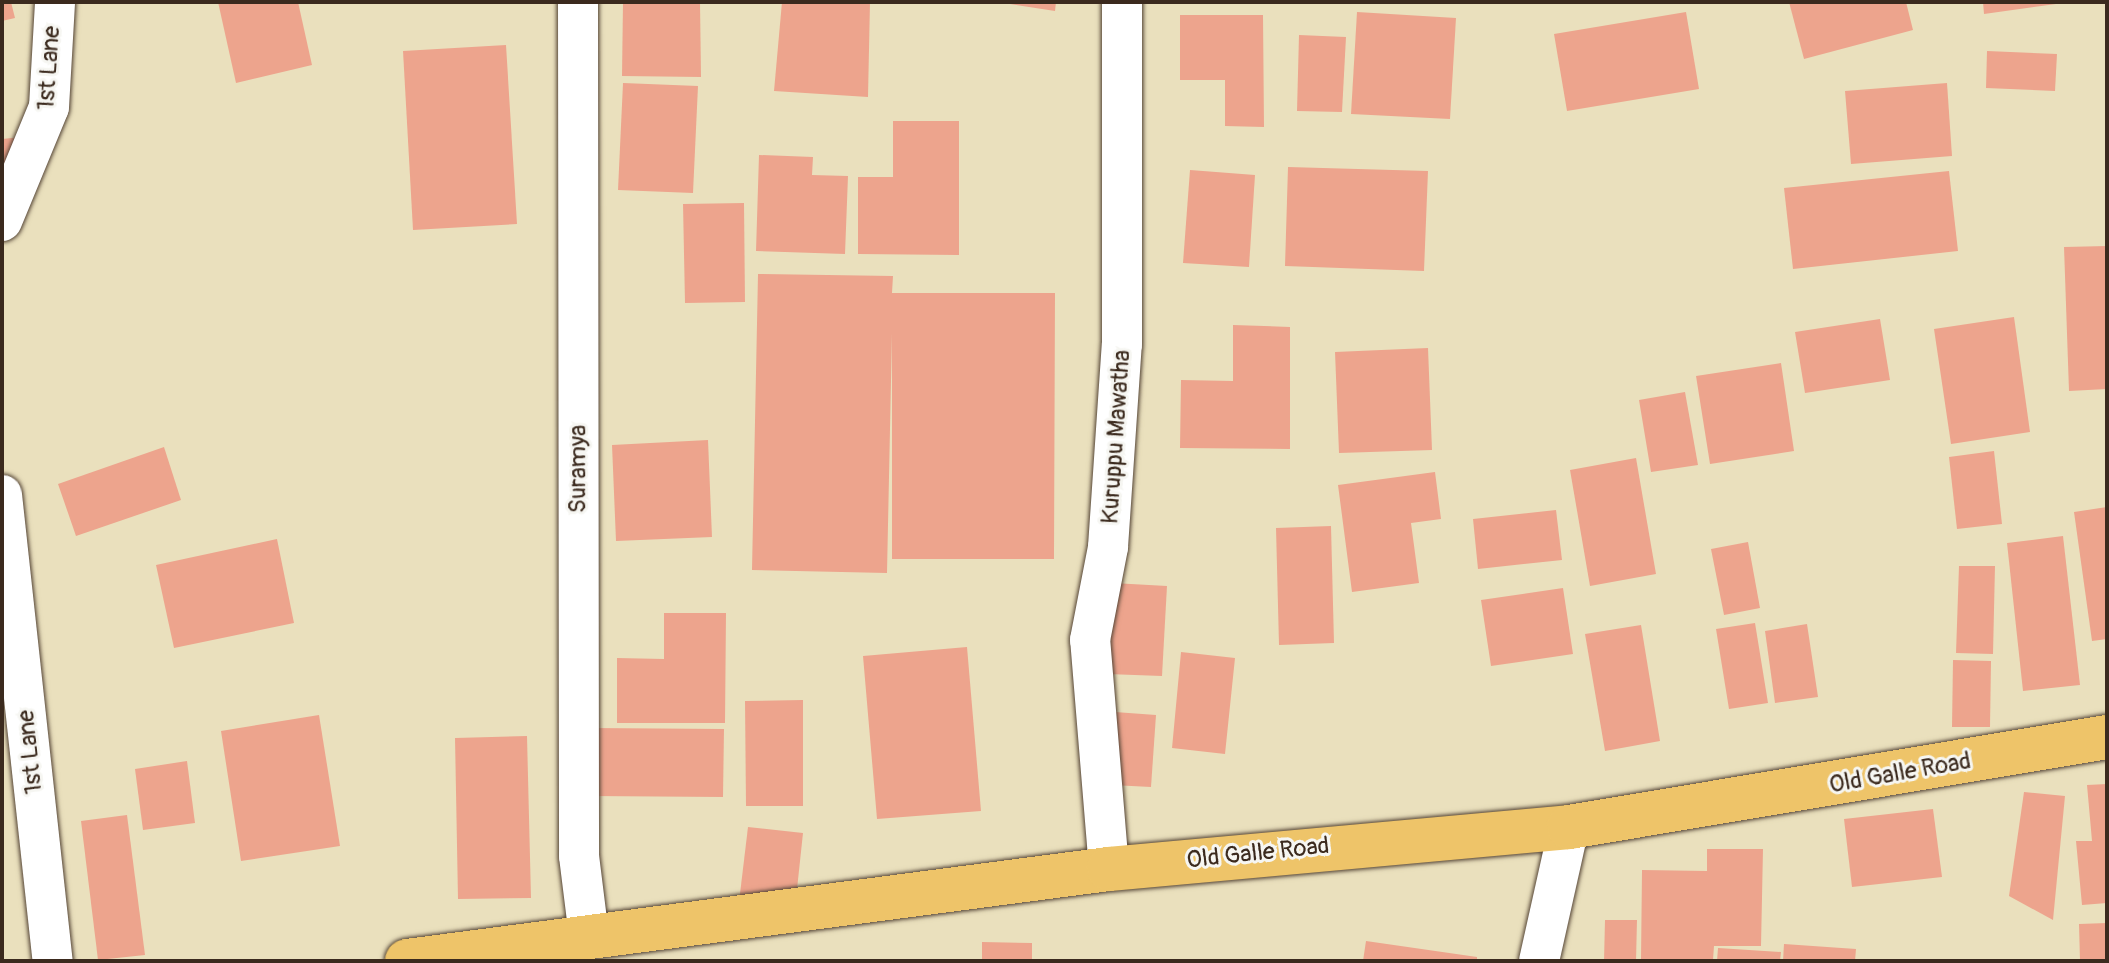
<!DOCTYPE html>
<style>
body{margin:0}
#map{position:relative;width:2109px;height:963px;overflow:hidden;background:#eae0bd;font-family:Pangolin,sans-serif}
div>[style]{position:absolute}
.building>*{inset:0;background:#eda48d}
.roads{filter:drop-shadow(0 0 2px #554536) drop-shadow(0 0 2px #554536)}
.minor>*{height:40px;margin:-20px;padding:0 20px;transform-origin:20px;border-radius:20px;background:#fff}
.trunk>*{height:44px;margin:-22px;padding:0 22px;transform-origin:22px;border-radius:22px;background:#eec469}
span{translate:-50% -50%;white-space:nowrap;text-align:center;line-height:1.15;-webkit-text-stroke:6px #f6f6f2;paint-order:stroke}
.street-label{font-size:24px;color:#3b2a1e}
.frame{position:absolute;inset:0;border:4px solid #3b2a1e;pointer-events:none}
</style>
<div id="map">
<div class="building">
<i style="clip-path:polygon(2px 2px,11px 2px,15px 18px,2px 21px)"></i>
<i style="clip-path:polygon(218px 2px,298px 2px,312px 65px,236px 83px)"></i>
<i style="clip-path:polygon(623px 2px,700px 2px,701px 77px,622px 76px)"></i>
<i style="clip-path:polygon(782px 2px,870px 2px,868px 97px,774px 91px)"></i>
<i style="clip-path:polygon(1010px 2px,1056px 2px,1055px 11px,1010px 4px)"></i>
<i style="clip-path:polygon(1789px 2px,1906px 2px,1913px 30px,1804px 59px)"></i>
<i style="clip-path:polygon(1983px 2px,2056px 2px,2056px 4px,1984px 14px)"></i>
<i style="clip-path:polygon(1357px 12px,1456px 18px,1450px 119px,1351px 114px)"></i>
<i style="clip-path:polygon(1686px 12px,1699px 89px,1567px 111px,1554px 34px)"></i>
<i style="clip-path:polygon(1180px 15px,1263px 15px,1264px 127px,1225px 126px,1225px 80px,1180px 80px)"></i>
<i style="clip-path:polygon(1299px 35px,1346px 37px,1342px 112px,1297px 111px)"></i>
<i style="clip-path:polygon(506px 45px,517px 224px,413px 230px,403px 51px)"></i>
<i style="clip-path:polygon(1987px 51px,2057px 54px,2055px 91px,1986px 88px)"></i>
<i style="clip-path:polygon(623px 83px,698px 86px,693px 193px,618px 190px)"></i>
<i style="clip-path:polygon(1947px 83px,1952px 156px,1851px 164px,1845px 91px)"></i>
<i style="clip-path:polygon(893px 121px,959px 121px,959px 255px,858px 254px,858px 177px,893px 177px)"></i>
<i style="clip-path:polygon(22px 137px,2px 177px,2px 139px)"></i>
<i style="clip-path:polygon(759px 155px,813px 157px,812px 175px,848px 176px,845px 254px,756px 251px)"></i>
<i style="clip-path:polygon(1288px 167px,1428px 171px,1424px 271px,1285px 266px)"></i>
<i style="clip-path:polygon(1190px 170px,1255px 175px,1249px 267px,1183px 263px)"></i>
<i style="clip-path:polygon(1949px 171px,1958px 251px,1793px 269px,1784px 188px)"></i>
<i style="clip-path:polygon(744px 203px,745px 302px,685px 303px,683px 204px)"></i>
<i style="clip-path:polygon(2107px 246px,2107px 389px,2069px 391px,2064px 247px)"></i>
<i style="clip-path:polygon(758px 274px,893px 276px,892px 293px,1055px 293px,1054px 559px,892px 559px,892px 333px,887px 573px,752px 570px)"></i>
<i style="clip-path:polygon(2014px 317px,2030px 432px,1951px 444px,1934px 329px)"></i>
<i style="clip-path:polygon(1880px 319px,1890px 380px,1805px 393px,1795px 332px)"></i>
<i style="clip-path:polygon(1233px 325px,1290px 327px,1290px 449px,1180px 448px,1181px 380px,1233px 381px)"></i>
<i style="clip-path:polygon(1428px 348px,1432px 450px,1339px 453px,1335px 352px)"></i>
<i style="clip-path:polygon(1781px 363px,1794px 451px,1710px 464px,1696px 376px)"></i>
<i style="clip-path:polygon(1685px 392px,1698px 465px,1651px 472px,1639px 400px)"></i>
<i style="clip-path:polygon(708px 440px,712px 537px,616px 541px,612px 445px)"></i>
<i style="clip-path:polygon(164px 447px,181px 500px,76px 536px,58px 484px)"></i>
<i style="clip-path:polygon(1994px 451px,2002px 524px,1957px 529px,1949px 457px)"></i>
<i style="clip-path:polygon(1636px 458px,1656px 574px,1590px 586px,1570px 470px)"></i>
<i style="clip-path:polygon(1435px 472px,1441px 519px,1411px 523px,1419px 583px,1352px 592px,1338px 485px)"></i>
<i style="clip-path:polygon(2107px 507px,2107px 639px,2092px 641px,2074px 512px)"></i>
<i style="clip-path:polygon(1556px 510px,1562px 560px,1478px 569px,1473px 519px)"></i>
<i style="clip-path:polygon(1331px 526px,1334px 643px,1279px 645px,1276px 528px)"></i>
<i style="clip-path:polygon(2063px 536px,2080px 685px,2023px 691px,2007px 543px)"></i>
<i style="clip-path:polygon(277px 539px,294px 623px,174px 648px,156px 565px)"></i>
<i style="clip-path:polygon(1748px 542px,1760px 608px,1724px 615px,1711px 549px)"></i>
<i style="clip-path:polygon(1959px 566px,1995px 566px,1993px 654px,1956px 653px)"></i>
<i style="clip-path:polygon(1113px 583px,1167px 586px,1162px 676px,1107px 674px)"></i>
<i style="clip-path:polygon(1563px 588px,1573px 654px,1491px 666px,1481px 600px)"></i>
<i style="clip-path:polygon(664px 613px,726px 613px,725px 723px,617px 723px,617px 658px,664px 659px)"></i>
<i style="clip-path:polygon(1755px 623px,1768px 703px,1729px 709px,1716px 629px)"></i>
<i style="clip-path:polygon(1807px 624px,1818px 697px,1775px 703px,1765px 631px)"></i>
<i style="clip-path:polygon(1641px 625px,1660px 741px,1605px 751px,1585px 634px)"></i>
<i style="clip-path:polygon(967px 647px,981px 811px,877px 819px,863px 656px)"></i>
<i style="clip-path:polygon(1181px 652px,1235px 658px,1225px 754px,1172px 748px)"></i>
<i style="clip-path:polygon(1953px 660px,1991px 661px,1990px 727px,1952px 727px)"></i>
<i style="clip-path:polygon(803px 700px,803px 806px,746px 806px,745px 701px)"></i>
<i style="clip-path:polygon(1115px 712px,1156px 715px,1151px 787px,1112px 785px)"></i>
<i style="clip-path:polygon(319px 715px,340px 846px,241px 861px,221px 731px)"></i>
<i style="clip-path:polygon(591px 728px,724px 729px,723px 797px,590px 796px)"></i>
<i style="clip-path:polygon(527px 736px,531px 898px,458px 899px,455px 738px)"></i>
<i style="clip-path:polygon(187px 761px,195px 823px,143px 830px,135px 769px)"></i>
<i style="clip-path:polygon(2107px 784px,2107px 903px,2082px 905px,2076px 841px,2092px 841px,2087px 785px)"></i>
<i style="clip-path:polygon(2024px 792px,2065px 796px,2053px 920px,2009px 896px)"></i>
<i style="clip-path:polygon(1933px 809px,1942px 877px,1852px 887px,1844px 819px)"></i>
<i style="clip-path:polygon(127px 815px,145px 955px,98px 960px,81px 821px)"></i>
<i style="clip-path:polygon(748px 827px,803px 833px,795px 908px,739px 902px)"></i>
<i style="clip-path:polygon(1707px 849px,1763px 849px,1761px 946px,1714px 946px,1713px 960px,1641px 960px,1642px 870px,1707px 871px)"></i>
<i style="clip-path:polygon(1605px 920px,1637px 920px,1636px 961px,1604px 961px)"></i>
<i style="clip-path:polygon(2107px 923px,2107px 961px,2080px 961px,2079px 924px)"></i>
<i style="clip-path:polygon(1366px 941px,1477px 957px,1477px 961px,1363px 961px)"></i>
<i style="clip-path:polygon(982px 942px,1032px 943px,1032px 961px,982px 961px)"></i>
<i style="clip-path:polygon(1784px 944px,1856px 949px,1855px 961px,1783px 961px)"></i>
<i style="clip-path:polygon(1718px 948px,1781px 952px,1780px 961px,1717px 961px)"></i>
</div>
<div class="roads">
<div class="minor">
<i style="left:578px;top:2px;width:854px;rotate:89.93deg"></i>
<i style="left:579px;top:856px;width:81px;rotate:82.9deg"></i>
<i style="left:2px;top:221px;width:123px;rotate:-67.6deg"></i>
<i style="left:49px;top:107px;width:105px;rotate:-86.7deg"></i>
<i style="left:2px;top:495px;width:469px;rotate:83.8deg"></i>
<i style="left:1109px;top:869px;width:230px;rotate:-94.7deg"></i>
<i style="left:1090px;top:640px;width:95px;rotate:-79deg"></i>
<i style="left:1108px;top:547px;width:203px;rotate:-86.1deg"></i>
<i style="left:1122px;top:344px;width:342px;rotate:-90deg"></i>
<i style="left:1539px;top:961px;width:137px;rotate:-77.4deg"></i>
</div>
<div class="trunk">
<i style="left:407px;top:961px;width:708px;rotate:-7.47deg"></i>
<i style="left:1109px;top:869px;width:462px;rotate:-5.2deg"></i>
<i style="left:1569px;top:827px;width:545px;rotate:-9.5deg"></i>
</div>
</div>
<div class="street-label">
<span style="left:49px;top:68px;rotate:-86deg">1st Lane</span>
<span style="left:1116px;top:437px;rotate:-86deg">Kuruppu Mawatha</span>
<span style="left:578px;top:469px;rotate:-90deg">Suramya</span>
<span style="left:30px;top:752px;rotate:-96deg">1st Lane</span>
<span style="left:1900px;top:773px;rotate:-10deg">Old Galle Road</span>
<span style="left:1258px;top:853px;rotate:-6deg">Old Galle Road</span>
</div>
<div class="frame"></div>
</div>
